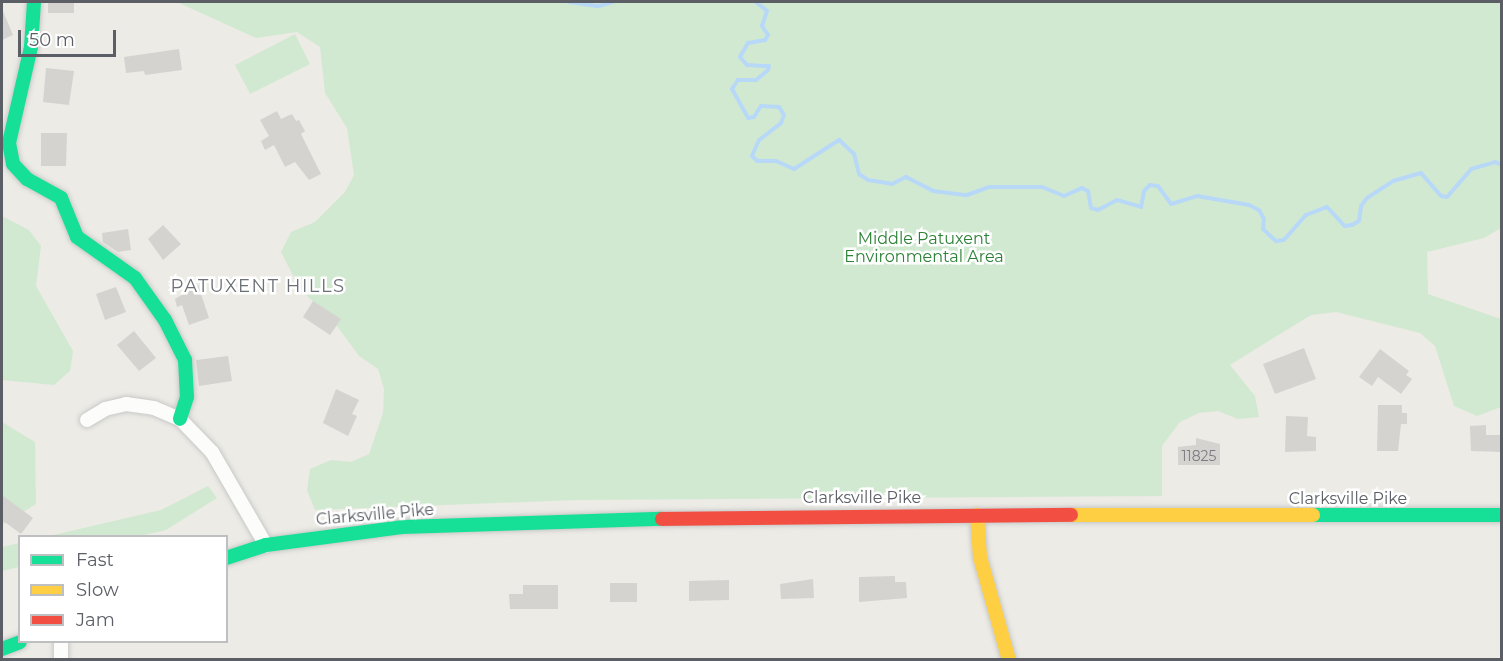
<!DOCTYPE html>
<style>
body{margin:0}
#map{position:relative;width:1503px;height:661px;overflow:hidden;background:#ecebe6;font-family:Montserrat,sans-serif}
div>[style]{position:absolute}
.green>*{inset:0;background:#d2e9d1}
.stream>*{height:4px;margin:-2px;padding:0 2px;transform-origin:2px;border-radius:2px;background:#b8d8f8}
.building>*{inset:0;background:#d4d3d0}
.roads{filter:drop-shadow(0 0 2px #c8c9c8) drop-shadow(0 0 2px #c8c9c8)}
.street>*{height:14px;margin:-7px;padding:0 7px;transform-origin:7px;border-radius:7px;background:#fcfcfb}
.fast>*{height:14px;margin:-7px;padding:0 7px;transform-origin:7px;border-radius:7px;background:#16e098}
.slow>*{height:14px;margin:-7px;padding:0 7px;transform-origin:7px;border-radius:7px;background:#ffcf43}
.jam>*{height:14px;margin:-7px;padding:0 7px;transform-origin:7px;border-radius:7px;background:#f24e42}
span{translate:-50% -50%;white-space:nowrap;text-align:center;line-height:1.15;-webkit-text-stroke:5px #fff;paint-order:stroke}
.number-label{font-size:14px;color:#7a7c81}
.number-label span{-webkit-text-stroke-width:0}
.park-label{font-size:16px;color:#2d8237}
.street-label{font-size:16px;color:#5b5e65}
.neighbourhood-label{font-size:18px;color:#6c7077;letter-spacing:1.5px}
.frame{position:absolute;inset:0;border:3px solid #5b5e65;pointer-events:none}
.legend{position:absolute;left:18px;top:535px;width:210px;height:108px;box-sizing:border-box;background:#fff;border:2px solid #bdbfc1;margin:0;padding:8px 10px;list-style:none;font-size:18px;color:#5b5e65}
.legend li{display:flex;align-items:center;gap:12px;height:30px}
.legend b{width:30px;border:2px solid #bdbfc1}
.scale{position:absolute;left:18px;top:30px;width:98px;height:27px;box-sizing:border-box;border:3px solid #5b5e65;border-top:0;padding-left:8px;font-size:18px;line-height:21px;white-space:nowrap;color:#5b5e65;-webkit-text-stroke:4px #fff;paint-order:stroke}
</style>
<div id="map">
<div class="green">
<i style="clip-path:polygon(157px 2px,1501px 2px,1501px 228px,1484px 238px,1427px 252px,1428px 294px,1501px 319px,1501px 407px,1477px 416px,1454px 406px,1435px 346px,1420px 333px,1336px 312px,1311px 315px,1230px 365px,1255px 396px,1259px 417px,1238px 419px,1218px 411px,1199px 413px,1180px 422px,1162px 446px,1162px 496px,578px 500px,315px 510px,307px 490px,310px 469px,331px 460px,351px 462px,369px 454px,383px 413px,384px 389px,378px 369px,359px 356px,334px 322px,300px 289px,281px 252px,291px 232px,315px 222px,345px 192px,354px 175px,347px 128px,325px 93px,320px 47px,297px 32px,256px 38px,179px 3px)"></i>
<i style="clip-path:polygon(295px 34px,310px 64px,250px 94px,235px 65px)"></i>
<i style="clip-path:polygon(2px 216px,29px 230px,41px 246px,36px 286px,73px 351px,70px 371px,54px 385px,2px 380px)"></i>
<i style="clip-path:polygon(2px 422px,35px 442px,36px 504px,2px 525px)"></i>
<i style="clip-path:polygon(208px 486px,217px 498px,166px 530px,140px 536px,49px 536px,161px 510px)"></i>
<i style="clip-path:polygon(19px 543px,19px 567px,2px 571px,2px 547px)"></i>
</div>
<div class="stream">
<i style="left:569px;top:2px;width:30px;rotate:8deg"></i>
<i style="left:599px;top:6px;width:15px;rotate:-16deg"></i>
<i style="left:756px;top:2px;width:14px;rotate:39deg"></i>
<i style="left:767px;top:11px;width:16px;rotate:108deg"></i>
<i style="left:762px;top:26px;width:11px;rotate:56deg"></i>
<i style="left:768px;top:35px;width:6px;rotate:121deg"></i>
<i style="left:765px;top:40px;width:17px;rotate:170deg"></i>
<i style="left:748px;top:43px;width:16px;rotate:120deg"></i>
<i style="left:740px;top:57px;width:11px;rotate:49deg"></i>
<i style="left:747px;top:65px;width:22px;rotate:3deg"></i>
<i style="left:769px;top:66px;width:4px;rotate:104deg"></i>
<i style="left:768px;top:70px;width:16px;rotate:140deg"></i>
<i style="left:756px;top:80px;width:18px;rotate:180deg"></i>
<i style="left:738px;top:80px;width:11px;rotate:124deg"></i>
<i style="left:732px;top:89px;width:33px;rotate:61deg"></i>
<i style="left:748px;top:118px;width:6px;rotate:-9deg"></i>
<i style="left:754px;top:117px;width:13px;rotate:-58deg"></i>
<i style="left:761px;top:106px;width:18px;rotate:3deg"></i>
<i style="left:779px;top:107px;width:9px;rotate:58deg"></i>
<i style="left:784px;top:115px;width:9px;rotate:111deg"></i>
<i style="left:781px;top:123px;width:28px;rotate:142deg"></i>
<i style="left:759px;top:140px;width:17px;rotate:114deg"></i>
<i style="left:752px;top:156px;width:7px;rotate:45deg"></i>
<i style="left:757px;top:161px;width:19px"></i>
<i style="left:776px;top:161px;width:20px;rotate:24deg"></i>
<i style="left:794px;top:169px;width:54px;rotate:-32.8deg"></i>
<i style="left:839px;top:140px;width:21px;rotate:43deg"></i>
<i style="left:854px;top:154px;width:21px;rotate:76deg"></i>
<i style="left:859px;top:174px;width:11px;rotate:34deg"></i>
<i style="left:868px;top:180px;width:24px;rotate:9deg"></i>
<i style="left:892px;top:184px;width:16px;rotate:-27deg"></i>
<i style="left:906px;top:177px;width:30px;rotate:27deg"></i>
<i style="left:933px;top:191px;width:34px;rotate:7deg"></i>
<i style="left:967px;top:195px;width:23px;rotate:-20deg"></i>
<i style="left:989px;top:187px;width:53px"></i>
<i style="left:1042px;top:187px;width:24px;rotate:22deg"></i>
<i style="left:1064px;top:196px;width:20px;rotate:-24deg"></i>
<i style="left:1082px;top:188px;width:7px;rotate:27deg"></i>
<i style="left:1088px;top:191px;width:17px;rotate:80deg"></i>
<i style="left:1091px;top:208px;width:7px;rotate:16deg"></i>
<i style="left:1098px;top:210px;width:21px;rotate:-28deg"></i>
<i style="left:1117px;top:200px;width:25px;rotate:16deg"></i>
<i style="left:1141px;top:207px;width:16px;rotate:-79deg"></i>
<i style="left:1144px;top:191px;width:8px;rotate:-45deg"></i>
<i style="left:1150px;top:185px;width:8px;rotate:7deg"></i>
<i style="left:1158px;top:186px;width:22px;rotate:54deg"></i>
<i style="left:1171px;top:204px;width:27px;rotate:-17deg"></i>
<i style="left:1197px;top:196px;width:53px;rotate:9.8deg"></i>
<i style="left:1249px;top:205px;width:11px;rotate:27deg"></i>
<i style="left:1259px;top:210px;width:10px;rotate:61deg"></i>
<i style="left:1264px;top:219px;width:10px;rotate:96deg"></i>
<i style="left:1263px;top:229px;width:18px;rotate:43deg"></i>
<i style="left:1276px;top:241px;width:8px;rotate:-7deg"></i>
<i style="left:1284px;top:240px;width:33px;rotate:-49deg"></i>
<i style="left:1306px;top:215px;width:22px;rotate:-21deg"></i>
<i style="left:1327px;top:207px;width:26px;rotate:47deg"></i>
<i style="left:1345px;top:226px;width:7px;rotate:-8deg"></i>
<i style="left:1352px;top:225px;width:8px;rotate:-30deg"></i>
<i style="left:1359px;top:221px;width:15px;rotate:-82deg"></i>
<i style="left:1361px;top:206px;width:10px;rotate:-53deg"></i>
<i style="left:1367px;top:198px;width:31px;rotate:-33deg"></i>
<i style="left:1393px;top:181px;width:29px;rotate:-16deg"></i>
<i style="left:1421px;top:173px;width:30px;rotate:49deg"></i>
<i style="left:1441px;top:196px;width:6px;rotate:9deg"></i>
<i style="left:1447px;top:197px;width:37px;rotate:-49deg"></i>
<i style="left:1471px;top:169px;width:25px;rotate:-16deg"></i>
<i style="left:1495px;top:162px;width:8px;rotate:23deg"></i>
</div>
<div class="building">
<i style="clip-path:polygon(48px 2px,74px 2px,74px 13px,48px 13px)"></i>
<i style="clip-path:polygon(2px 9px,13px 35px,2px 40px)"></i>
<i style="clip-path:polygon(179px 49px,182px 70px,145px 75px,144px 71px,126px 73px,124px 57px)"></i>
<i style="clip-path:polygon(46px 68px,74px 71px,69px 105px,43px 102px)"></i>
<i style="clip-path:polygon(277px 111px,281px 119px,292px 114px,296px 121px,299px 120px,305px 131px,301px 134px,321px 174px,309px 180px,295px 162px,285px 167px,274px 145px,265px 150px,261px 141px,269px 136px,260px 120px)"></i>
<i style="clip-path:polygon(41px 133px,67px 133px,66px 166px,41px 166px)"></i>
<i style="clip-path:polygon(163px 225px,181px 244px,163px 260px,148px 239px)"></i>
<i style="clip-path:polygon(128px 229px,131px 250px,118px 252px,103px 242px,102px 233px)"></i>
<i style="clip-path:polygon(198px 285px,209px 318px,189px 325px,182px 305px,177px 307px,175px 299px)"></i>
<i style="clip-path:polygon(116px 287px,126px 312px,105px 320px,96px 294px)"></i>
<i style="clip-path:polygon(313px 301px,341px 319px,330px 335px,303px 317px)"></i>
<i style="clip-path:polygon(134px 331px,156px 358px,139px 371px,117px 345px)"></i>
<i style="clip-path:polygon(1304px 348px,1316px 379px,1275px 394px,1263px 364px)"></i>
<i style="clip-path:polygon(1380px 349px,1409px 371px,1406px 375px,1412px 379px,1401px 394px,1378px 377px,1372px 386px,1359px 377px)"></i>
<i style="clip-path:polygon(228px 356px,232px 381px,199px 386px,196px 360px)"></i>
<i style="clip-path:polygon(336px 389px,359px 400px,352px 414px,357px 416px,348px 436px,323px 423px)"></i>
<i style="clip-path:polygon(1378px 405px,1402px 405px,1402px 413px,1407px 413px,1407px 424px,1401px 424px,1398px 451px,1377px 451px)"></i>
<i style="clip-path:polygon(1286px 416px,1308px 417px,1307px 436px,1316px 437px,1316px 451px,1285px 452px)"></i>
<i style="clip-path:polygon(1486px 425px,1486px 435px,1502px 435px,1502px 452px,1471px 451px,1470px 426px)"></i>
<i style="clip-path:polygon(1196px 438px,1220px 444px,1220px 465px,1178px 465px,1178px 447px,1196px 445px)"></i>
<i style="clip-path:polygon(2px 495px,33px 518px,21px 534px,2px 520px)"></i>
<i style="clip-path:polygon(895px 576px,895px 582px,906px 582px,907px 598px,859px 602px,859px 577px)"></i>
<i style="clip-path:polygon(813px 579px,814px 598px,781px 599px,780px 584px)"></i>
<i style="clip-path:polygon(729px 580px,729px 600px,689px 601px,689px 581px)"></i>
<i style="clip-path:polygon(610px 583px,637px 583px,637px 602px,610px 602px)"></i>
<i style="clip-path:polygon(523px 585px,558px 585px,558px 609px,510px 609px,509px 594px,523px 594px)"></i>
</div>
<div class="roads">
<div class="street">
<i style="left:87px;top:420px;width:21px;rotate:-31deg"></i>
<i style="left:105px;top:409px;width:22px;rotate:-13deg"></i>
<i style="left:126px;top:404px;width:28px;rotate:8deg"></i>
<i style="left:154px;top:408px;width:28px;rotate:23deg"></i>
<i style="left:180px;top:419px;width:46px;rotate:45.9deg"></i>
<i style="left:212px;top:452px;width:108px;rotate:59.9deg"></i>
<i style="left:61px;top:642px;width:18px;rotate:90deg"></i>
</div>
<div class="fast">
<i style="left:34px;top:2px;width:45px;rotate:93.8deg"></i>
<i style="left:31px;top:47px;width:98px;rotate:102.9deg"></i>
<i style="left:9px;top:143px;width:21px;rotate:79deg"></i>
<i style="left:13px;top:164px;width:21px;rotate:47deg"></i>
<i style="left:27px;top:179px;width:39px;rotate:29deg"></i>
<i style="left:61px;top:198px;width:42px;rotate:67.7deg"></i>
<i style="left:77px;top:237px;width:71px;rotate:35.3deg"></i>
<i style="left:135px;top:278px;width:52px;rotate:54.5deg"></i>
<i style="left:165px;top:320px;width:45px;rotate:63.4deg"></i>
<i style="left:185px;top:360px;width:37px;rotate:87deg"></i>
<i style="left:187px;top:397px;width:23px;rotate:108deg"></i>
<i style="left:1313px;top:515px;width:189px"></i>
<i style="left:226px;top:558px;width:42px;rotate:-18deg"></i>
<i style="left:266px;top:545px;width:137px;rotate:-7.5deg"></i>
<i style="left:402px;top:527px;width:260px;rotate:-1.8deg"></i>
<i style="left:2px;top:649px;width:19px;rotate:-21deg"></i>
</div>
<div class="slow">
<i style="left:977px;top:515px;width:42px;rotate:85.9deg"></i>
<i style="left:980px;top:557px;width:107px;rotate:74.3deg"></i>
<i style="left:1071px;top:515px;width:242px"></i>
</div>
<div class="jam">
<i style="left:662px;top:519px;width:409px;rotate:-0.6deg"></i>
</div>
</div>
<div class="number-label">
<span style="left:1199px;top:456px">11825</span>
</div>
<div class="park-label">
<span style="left:924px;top:248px">Middle Patuxent<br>Environmental Area</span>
</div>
<div class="street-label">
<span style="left:862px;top:498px">Clarksville Pike</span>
<span style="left:1348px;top:499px">Clarksville Pike</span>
<span style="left:375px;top:515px;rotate:-5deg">Clarksville Pike</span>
</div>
<div class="neighbourhood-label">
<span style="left:258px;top:286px">PATUXENT HILLS</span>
</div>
<div class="frame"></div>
<ul class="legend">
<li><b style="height:8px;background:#16e098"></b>Fast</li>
<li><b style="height:8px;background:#ffcf43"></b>Slow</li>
<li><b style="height:8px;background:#f24e42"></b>Jam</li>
</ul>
<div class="scale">50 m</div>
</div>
